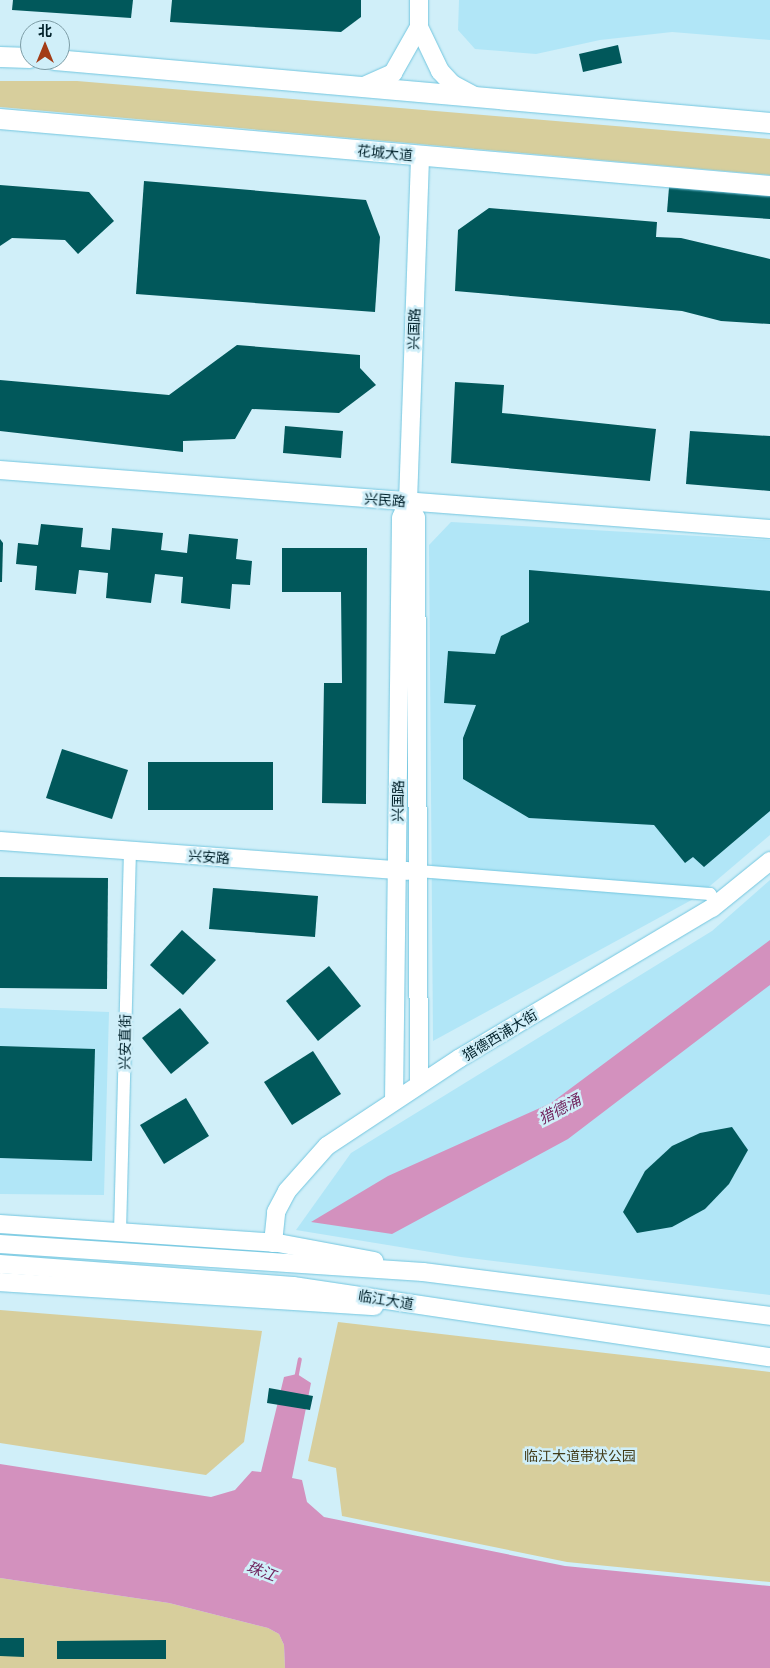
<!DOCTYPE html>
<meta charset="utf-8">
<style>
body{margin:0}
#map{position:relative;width:770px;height:1668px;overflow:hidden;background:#d0eff9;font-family:"DejaVu Sans","Noto Sans SC",sans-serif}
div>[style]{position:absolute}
.built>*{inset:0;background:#b1e6f7}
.green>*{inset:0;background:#d7ce9c}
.water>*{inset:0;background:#d391be}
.stream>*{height:4px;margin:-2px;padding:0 2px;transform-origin:2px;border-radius:2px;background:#d391be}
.building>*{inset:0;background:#01585b}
.roads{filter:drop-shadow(0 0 1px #73c6df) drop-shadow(0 0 1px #73c6df)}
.street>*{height:12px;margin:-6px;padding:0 6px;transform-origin:6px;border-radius:6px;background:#fff}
.secondary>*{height:18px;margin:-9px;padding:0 9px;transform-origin:9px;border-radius:9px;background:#fff}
.primary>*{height:20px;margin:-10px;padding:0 10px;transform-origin:10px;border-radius:10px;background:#fff}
span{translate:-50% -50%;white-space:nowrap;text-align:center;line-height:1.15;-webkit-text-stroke:5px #d0eff9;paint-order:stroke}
.street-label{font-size:14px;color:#00212a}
.park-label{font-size:14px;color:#423c1a}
.water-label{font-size:15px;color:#70235d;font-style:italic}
.north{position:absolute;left:20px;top:20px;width:50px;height:50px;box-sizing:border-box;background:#d0eff9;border:1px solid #7d9da6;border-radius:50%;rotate:0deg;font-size:14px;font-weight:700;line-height:20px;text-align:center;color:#00212a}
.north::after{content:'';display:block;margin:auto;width:18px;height:22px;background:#a33c16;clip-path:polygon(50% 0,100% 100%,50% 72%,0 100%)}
</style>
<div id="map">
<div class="built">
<i style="clip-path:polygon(459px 0,770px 0,770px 40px,672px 32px,600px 40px,536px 54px,475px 49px,458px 30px)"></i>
<i style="clip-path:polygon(451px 522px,770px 540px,770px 835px,697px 897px,433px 1041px,429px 545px)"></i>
<i style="clip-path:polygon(770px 880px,770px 1295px,461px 1257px,296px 1230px,351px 1153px,712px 931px)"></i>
<i style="clip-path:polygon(0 1008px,109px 1012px,104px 1195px,0 1194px)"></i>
</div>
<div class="green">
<i style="clip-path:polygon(0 81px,77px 81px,770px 139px,770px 175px,0 107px)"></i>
<i style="clip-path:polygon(0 1310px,262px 1331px,244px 1442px,206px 1475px,0 1443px)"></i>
<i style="clip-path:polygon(338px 1322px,770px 1372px,770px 1582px,567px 1562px,342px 1516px,336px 1468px,308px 1461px)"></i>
<i style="clip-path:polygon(0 1578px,169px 1603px,268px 1628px,279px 1634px,284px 1645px,285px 1668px,0 1668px)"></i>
</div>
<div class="water">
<i style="clip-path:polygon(770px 940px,770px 985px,568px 1139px,392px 1234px,311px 1222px,388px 1176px,551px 1103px)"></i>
<i style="clip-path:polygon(297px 1374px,311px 1383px,292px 1478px,302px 1480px,307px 1502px,324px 1517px,565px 1566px,770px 1586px,770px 1668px,285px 1668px,284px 1645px,279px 1634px,268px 1628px,169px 1603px,0 1578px,0 1464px,211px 1497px,235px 1490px,252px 1471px,261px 1472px,284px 1377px)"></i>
</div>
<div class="stream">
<i style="left:296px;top:1379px;width:20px;rotate:-79deg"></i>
</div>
<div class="building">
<i style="clip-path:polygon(13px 0,133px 0,131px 18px,12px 10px)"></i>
<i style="clip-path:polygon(172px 0,361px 0,361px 17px,341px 32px,170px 22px)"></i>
<i style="clip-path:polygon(618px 45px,622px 63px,583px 72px,579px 54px)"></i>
<i style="clip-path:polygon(670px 175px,770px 183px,770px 219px,667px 212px)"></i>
<i style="clip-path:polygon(144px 181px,366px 200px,380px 237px,375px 312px,136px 294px)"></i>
<i style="clip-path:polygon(0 185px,89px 192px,114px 221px,78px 254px,65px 240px,12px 238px,0 246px)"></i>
<i style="clip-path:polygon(489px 208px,657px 222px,656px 237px,681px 238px,770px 259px,770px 324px,721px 321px,682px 311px,455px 291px,458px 230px)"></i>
<i style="clip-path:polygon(237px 345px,360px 355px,360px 368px,376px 385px,339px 413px,252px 409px,235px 439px,183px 441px,183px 452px,0 431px,0 380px,169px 395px)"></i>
<i style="clip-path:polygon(455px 382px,504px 385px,502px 413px,656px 429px,650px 481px,451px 463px)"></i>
<i style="clip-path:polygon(285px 426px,343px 431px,341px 458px,283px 453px)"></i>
<i style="clip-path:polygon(690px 431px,770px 436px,770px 491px,686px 484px)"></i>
<i style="clip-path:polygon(41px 524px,83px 528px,81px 547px,110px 550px,112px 528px,163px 533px,161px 550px,187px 553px,189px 534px,238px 539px,236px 559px,252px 561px,250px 585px,232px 584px,230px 609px,181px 603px,183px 577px,155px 574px,151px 603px,106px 598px,108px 573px,79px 570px,76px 594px,35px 590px,37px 566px,16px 564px,18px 543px,38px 545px)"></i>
<i style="clip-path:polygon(0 539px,3px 543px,2px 582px,0 582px)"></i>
<i style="clip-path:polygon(282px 548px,367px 548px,366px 804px,322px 803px,324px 683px,342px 683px,341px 592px,282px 592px)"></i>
<i style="clip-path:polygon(529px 570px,770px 591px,770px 811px,704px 867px,693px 857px,685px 863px,654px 825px,529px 818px,463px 779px,463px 738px,476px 705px,444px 703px,448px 651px,495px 654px,501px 636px,529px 622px)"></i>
<i style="clip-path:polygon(62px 749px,128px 770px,112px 819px,46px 798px)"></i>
<i style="clip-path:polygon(148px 762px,273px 762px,273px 810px,148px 810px)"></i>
<i style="clip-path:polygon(0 877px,108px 878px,107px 989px,0 988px)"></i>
<i style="clip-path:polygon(213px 888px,318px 896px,315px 937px,209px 929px)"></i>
<i style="clip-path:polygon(182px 930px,216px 960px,183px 995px,150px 965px)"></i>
<i style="clip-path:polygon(329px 966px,361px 1006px,318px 1041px,286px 1001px)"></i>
<i style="clip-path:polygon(180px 1008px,209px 1043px,171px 1074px,142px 1038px)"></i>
<i style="clip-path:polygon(0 1046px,95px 1049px,92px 1161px,0 1158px)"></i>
<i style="clip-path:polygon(313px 1051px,341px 1094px,292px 1125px,264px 1082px)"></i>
<i style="clip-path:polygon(186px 1098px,209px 1136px,164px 1164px,140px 1125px)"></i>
<i style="clip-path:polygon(732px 1127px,748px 1150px,729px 1184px,705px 1209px,672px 1227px,637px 1233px,623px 1212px,645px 1171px,672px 1146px,700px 1133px)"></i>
<i style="clip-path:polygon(269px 1388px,313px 1396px,310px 1410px,267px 1403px)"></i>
<i style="clip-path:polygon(0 1638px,24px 1638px,24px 1657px,0 1656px)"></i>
<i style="clip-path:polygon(166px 1640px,166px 1659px,57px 1659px,57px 1641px)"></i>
</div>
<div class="roads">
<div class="street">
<i style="left:418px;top:871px;width:293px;rotate:4.5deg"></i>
<i style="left:710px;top:894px;width:12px;rotate:55deg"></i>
<i style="left:120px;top:1232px;width:381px;rotate:-88.5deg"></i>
</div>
<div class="secondary">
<i style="left:419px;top:0;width:27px;rotate:90deg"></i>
<i style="left:419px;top:27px;width:49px;rotate:64.5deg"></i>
<i style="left:440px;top:71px;width:18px;rotate:47deg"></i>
<i style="left:452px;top:84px;width:26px;rotate:28deg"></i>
<i style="left:364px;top:86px;width:32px;rotate:-24deg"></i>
<i style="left:393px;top:73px;width:53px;rotate:-60.5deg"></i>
<i style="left:0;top:470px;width:772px;rotate:4.38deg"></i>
<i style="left:408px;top:502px;width:18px;rotate:63deg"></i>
<i style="left:416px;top:518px;width:566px;rotate:89.7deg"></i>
<i style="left:0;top:841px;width:409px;rotate:4.2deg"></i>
<i style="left:394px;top:1101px;width:583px;rotate:-89.31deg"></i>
<i style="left:401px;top:518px;width:17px;rotate:-66deg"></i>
<i style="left:408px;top:502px;width:346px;rotate:-88deg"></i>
<i style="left:0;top:1224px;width:279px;rotate:3.9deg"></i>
<i style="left:278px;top:1243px;width:98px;rotate:10.6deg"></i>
<i style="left:273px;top:1243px;width:31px;rotate:-84deg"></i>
<i style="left:276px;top:1212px;width:24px;rotate:-62deg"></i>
<i style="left:287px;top:1191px;width:60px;rotate:-48.4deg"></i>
<i style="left:327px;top:1146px;width:159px;rotate:-33.5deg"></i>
<i style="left:460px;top:1058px;width:293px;rotate:-30.8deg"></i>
<i style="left:712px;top:908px;width:75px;rotate:-39deg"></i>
<i style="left:0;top:1244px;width:424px;rotate:3.8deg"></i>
<i style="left:423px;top:1272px;width:350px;rotate:7.2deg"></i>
<i style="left:0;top:1264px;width:294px;rotate:4.3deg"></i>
<i style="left:293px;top:1286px;width:482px;rotate:8.5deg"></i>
<i style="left:0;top:1282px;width:375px;rotate:3.7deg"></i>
</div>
<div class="primary">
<i style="left:0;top:57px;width:30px;rotate:2deg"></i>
<i style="left:55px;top:60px;width:718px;rotate:5.04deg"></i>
<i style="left:0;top:119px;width:773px;rotate:4.97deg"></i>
</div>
</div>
<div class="street-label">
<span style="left:385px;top:153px;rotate:5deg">花城大道</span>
<span style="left:414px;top:329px;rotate:-88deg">兴国路</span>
<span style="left:385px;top:500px;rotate:4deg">兴民路</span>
<span style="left:398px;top:801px;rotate:-89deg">兴国路</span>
<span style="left:209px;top:857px;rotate:4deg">兴安路</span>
<span style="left:500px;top:1035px;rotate:-31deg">猎德西浦大街</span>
<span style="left:125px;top:1042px;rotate:-89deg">兴安直街</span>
<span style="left:386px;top:1300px;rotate:9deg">临江大道</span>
</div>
<div class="park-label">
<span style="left:580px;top:1456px">临江大道带状公园</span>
</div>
<div class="water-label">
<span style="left:560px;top:1110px;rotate:-28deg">猎德涌</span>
<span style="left:261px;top:1572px;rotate:21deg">珠江</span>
</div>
<div class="north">北</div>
</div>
